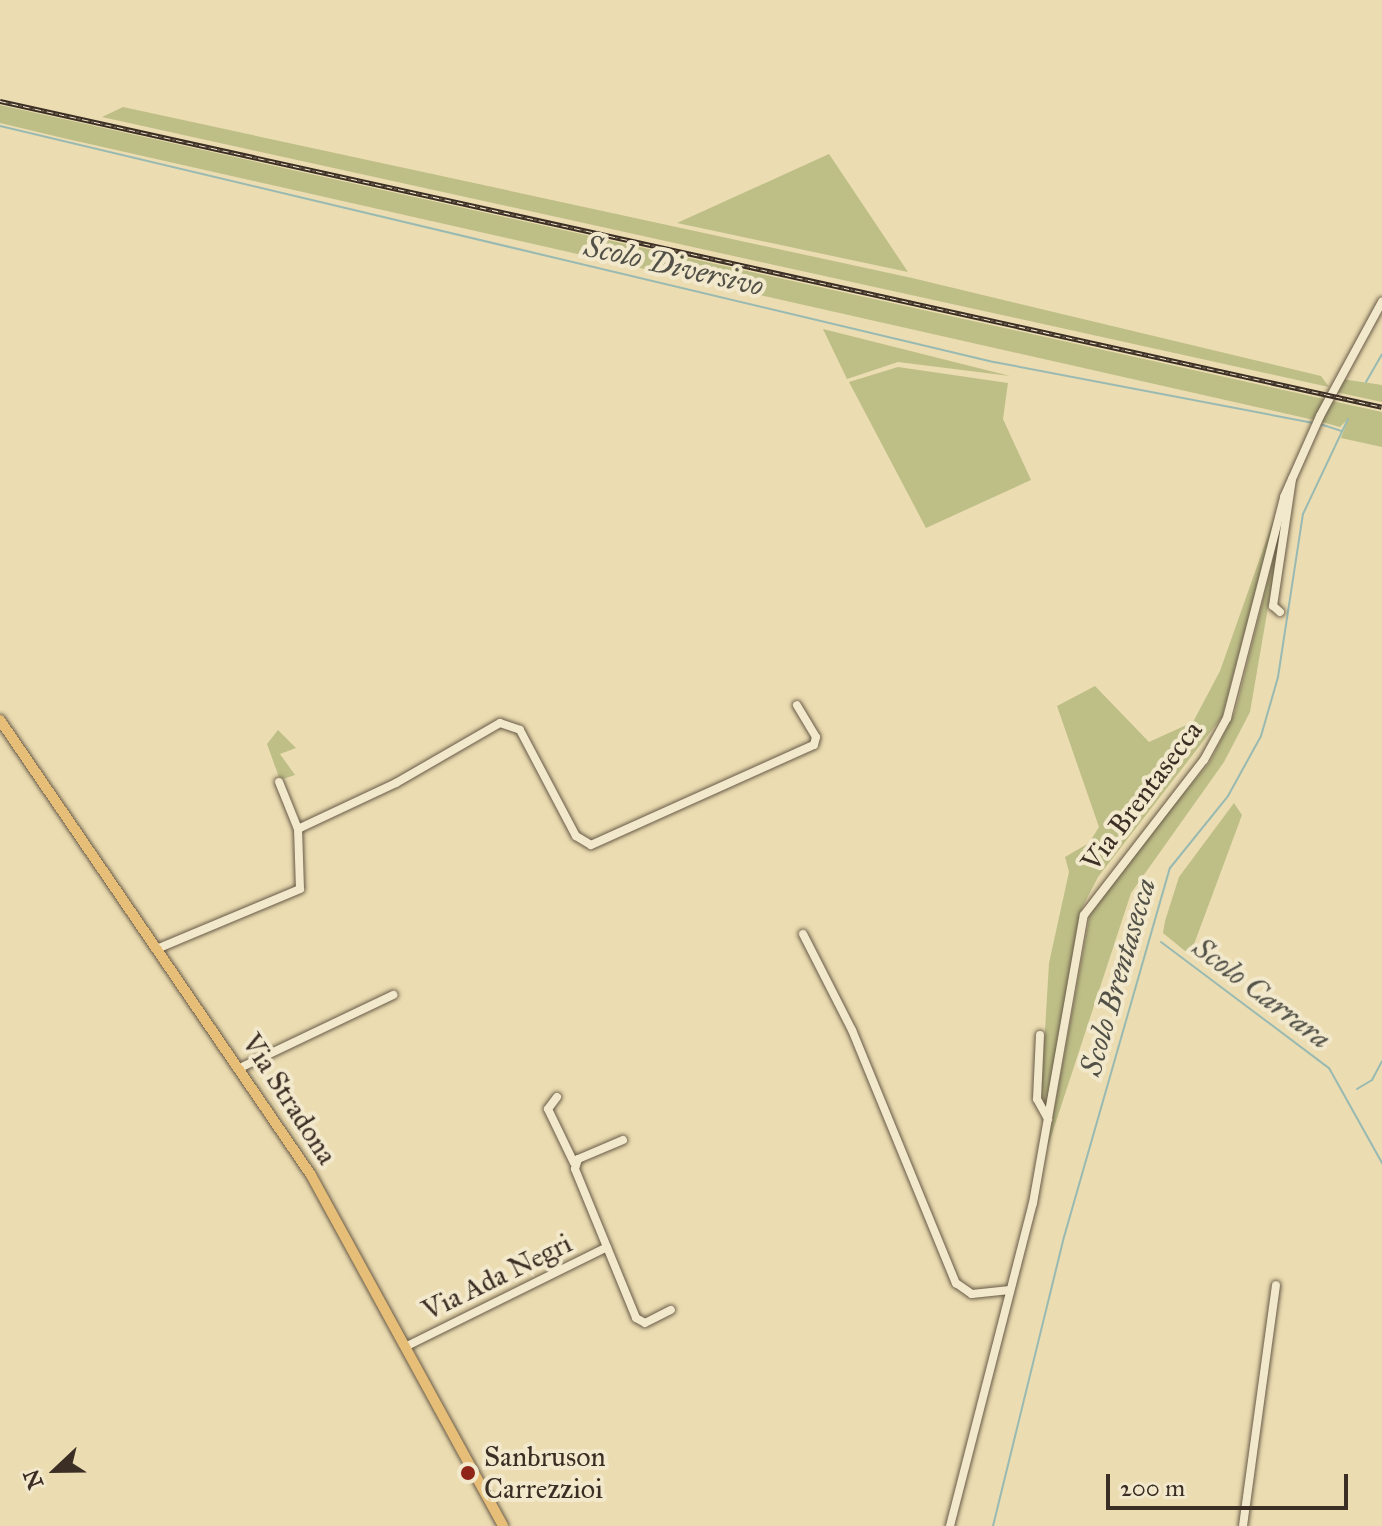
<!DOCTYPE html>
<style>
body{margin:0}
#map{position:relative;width:1382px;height:1526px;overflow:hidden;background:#ebdcb1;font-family:"IM FELL Great Primer",serif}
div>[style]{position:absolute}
.green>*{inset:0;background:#bebe87}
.stream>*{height:2px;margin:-1px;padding:0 1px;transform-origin:1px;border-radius:1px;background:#99bab2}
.roads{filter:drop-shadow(0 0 2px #675a47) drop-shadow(0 0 2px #675a47)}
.minor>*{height:8px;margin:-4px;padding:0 4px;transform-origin:4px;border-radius:4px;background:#f2e8cc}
.major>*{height:10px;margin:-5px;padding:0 5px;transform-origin:5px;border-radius:5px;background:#e6be78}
.rail>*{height:5px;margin-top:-2.5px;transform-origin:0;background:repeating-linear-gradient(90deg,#f2e8cc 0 6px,#3b2e24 0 12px);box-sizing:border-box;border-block:2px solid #3b2e24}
.dots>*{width:22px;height:22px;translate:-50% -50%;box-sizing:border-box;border:4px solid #f2e8cc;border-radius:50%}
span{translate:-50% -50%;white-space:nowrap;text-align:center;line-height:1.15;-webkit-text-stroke:8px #f2e8cc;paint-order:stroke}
.street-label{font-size:28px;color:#3b2e24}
.poi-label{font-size:28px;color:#3b2e24}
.left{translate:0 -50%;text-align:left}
.water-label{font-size:30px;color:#525148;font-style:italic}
.north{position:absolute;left:16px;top:1430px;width:80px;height:80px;-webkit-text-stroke:6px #f2e8cc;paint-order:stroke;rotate:248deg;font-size:22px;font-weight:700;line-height:32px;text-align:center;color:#3b2e24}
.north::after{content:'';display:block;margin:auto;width:28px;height:36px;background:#3b2e24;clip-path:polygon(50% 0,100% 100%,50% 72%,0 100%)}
.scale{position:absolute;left:1106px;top:1474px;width:242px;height:36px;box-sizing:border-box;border:4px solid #3b2e24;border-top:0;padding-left:10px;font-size:24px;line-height:28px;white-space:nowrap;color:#3b2e24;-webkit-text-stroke:6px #f2e8cc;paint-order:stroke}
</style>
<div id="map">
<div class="green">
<i style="clip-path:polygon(0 105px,1324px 399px,1314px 420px,63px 138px,0 123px)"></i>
<i style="clip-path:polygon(123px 107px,912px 278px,1321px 376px,1329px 387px,102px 117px)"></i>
<i style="clip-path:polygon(829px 154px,908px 272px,677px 223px,796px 169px)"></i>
<i style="clip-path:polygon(823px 329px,1010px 376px,898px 362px,847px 379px)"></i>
<i style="clip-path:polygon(898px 367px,1008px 383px,1003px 419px,1031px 480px,926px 528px,849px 382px)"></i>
<i style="clip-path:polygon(1342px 379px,1382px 385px,1382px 402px,1336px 392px)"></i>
<i style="clip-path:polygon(1332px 401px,1382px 412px,1382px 447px,1341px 438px,1348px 419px,1340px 427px,1322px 422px)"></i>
<i style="clip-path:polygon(1277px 510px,1222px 717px,1098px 877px,1082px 908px,1046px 1108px,1041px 1098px,1049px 963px,1069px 872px,1065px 857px,1089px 843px,1099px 827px,1057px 706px,1095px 686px,1149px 742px,1193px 722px,1220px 671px)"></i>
<i style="clip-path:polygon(1283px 520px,1250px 712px,1224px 762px,1131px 893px,1047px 1149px,1092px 903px,1210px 762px,1235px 712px)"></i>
<i style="clip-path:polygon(278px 730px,296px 748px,280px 754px,295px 775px,280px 780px,267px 744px)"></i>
<i style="clip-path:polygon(1234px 803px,1242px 815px,1190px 955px,1163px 933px,1165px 921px,1179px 877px)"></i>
</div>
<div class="stream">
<i style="left:0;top:126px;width:1022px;rotate:13.36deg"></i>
<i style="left:994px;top:362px;width:325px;rotate:10.8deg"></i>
<i style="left:1366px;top:382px;width:32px;rotate:-60deg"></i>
<i style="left:1320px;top:424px;width:23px;rotate:18deg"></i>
<i style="left:1161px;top:942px;width:210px;rotate:36.9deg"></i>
<i style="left:1329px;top:1068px;width:109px;rotate:60.8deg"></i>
<i style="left:1357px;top:1089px;width:17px;rotate:-31deg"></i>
<i style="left:1372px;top:1080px;width:21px;rotate:-62deg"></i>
<i style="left:993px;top:1526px;width:298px;rotate:-76.2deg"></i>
<i style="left:1064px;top:1237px;width:384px;rotate:-74deg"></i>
<i style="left:1170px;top:868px;width:92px;rotate:-51.1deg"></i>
<i style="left:1228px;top:796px;width:68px;rotate:-61.2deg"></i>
<i style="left:1261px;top:736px;width:61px;rotate:-73.9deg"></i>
<i style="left:1278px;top:677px;width:165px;rotate:-81.3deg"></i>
<i style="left:1303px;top:514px;width:105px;rotate:-64.7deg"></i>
</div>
<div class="roads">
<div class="minor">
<i style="left:1280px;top:612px;width:9px;rotate:-139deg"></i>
<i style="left:1273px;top:606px;width:128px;rotate:-81.5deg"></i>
<i style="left:279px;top:782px;width:51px;rotate:68deg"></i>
<i style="left:803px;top:934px;width:108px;rotate:63deg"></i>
<i style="left:852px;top:1030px;width:274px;rotate:67.7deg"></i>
<i style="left:956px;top:1283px;width:19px;rotate:35deg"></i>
<i style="left:972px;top:1294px;width:38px;rotate:-6deg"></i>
<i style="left:159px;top:948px;width:153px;rotate:-22.7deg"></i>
<i style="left:300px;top:889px;width:60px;rotate:-91.9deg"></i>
<i style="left:298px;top:829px;width:108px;rotate:-25.1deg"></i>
<i style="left:396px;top:783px;width:120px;rotate:-30deg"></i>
<i style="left:500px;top:723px;width:21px;rotate:19deg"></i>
<i style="left:520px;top:730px;width:120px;rotate:62.2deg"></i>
<i style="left:576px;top:836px;width:17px;rotate:31deg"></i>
<i style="left:591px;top:845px;width:244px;rotate:-24.2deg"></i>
<i style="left:814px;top:745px;width:8px;rotate:-76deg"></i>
<i style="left:816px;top:737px;width:37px;rotate:-121deg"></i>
<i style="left:1040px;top:1035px;width:64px;rotate:92.7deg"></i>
<i style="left:1037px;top:1099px;width:23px;rotate:61deg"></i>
<i style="left:240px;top:1068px;width:170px;rotate:-25.5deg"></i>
<i style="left:557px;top:1097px;width:15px;rotate:127deg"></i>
<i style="left:548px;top:1109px;width:60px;rotate:64.3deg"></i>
<i style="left:623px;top:1140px;width:49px;rotate:157.1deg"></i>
<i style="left:578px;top:1159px;width:10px;rotate:107deg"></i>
<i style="left:575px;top:1169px;width:161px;rotate:67.7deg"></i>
<i style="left:636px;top:1318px;width:10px;rotate:29deg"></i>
<i style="left:645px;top:1323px;width:29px;rotate:-27deg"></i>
<i style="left:407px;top:1346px;width:223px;rotate:-26.3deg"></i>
<i style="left:950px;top:1526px;width:333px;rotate:-75.6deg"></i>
<i style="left:1033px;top:1203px;width:292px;rotate:-80deg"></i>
<i style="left:1084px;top:915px;width:196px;rotate:-52.3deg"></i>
<i style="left:1204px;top:760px;width:48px;rotate:-61.3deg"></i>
<i style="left:1227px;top:718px;width:228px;rotate:-75.5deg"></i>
<i style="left:1284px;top:497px;width:89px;rotate:-66deg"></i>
<i style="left:1320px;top:416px;width:130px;rotate:-61.5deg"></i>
<i style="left:1243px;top:1526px;width:243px;rotate:-82.2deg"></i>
</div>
<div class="major">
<i style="left:0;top:720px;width:551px;rotate:55.65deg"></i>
<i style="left:311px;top:1175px;width:400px;rotate:61.3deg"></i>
</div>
</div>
<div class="rail">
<i style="left:0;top:101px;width:1415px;rotate:12.48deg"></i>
</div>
<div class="dots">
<i style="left:468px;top:1473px;background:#8f2418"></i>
</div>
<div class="street-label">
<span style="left:1142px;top:796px;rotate:-53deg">Via Brentasecca</span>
<span style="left:289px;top:1099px;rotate:57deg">Via Stradona</span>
<span style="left:497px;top:1277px;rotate:-26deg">Via Ada Negri</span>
</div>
<div class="poi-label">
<span class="left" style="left:484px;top:1473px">Sanbruson<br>Carrezzioi</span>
</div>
<div class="water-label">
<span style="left:674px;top:266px;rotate:13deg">Scolo Diversivo</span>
<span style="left:1118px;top:977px;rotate:-74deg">Scolo Brentasecca</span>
<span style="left:1262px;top:993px;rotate:37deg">Scolo Carrara</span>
</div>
<div class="north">N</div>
<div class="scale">200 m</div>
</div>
